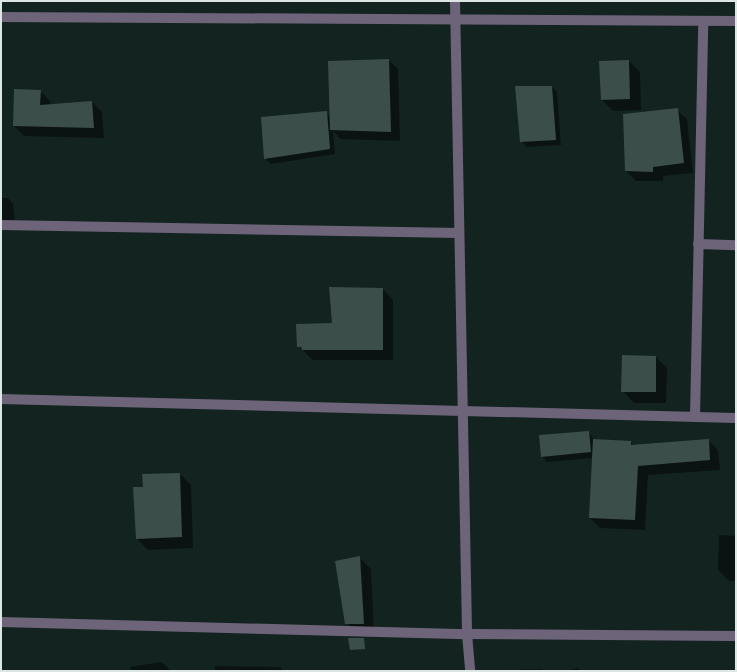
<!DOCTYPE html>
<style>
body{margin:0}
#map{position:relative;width:737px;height:672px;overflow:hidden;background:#132420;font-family:Literata,serif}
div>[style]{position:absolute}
.shadow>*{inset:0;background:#0007}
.building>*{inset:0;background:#3c4e49}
.minor>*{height:10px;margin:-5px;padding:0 5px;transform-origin:5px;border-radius:5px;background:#6e647a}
span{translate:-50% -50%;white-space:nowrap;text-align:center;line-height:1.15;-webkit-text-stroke:4px #132420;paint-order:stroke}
.frame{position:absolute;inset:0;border:2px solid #dce7e3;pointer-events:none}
</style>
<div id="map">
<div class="shadow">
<i style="clip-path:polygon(388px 60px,398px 69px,400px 141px,341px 139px,333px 131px,335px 154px,271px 164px,265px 158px,326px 113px,331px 118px)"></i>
<i style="clip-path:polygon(629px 61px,640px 72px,641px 110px,613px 111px,602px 100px)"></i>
<i style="clip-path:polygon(552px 87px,557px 92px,561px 145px,527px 147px,521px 141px)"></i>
<i style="clip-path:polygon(40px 91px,50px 101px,50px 105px,92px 102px,102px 112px,104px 138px,24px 136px,14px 126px)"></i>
<i style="clip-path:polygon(677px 110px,687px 119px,693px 173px,663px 176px,663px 181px,636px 181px,626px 171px)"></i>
<i style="clip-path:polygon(1px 198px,8px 198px,13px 204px,15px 223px,1px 224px)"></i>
<i style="clip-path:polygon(383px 289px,393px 300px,393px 360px,313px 360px,298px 346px)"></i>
<i style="clip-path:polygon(656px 357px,667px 368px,666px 403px,634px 403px,623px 391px)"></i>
<i style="clip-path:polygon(589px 432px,594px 440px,630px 442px,634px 446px,708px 440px,718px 450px,720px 470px,648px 475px,645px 530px,600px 528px,590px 518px,593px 458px,547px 462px,542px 456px)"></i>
<i style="clip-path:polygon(180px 474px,191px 485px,193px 548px,148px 550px,137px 539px,144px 488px)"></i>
<i style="clip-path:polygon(719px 535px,736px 536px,736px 581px,729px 581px,718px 570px)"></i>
<i style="clip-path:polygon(360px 558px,371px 569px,374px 635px,358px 635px,347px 623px)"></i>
<i style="clip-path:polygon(162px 662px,171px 671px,131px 671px,130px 667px)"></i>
<i style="clip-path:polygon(215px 666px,280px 667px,283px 671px,215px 671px)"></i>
<i style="clip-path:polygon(578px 668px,581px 671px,563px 671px)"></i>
<i style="clip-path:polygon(542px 669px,544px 671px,505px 671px,504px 670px)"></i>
</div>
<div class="building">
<i style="clip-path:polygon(389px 59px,391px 132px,330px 130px,328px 61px)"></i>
<i style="clip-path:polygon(629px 60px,630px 99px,601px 100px,599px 61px)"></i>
<i style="clip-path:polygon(515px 86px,552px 86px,556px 140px,520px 142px)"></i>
<i style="clip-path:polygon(14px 89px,41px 90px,40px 105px,92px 101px,94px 128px,13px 126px)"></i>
<i style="clip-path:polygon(678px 108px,684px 163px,653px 167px,653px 172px,625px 171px,623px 114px)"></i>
<i style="clip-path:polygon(327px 111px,330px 149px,264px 159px,261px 117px)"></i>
<i style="clip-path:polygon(329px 287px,383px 288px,383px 350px,302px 350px,301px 347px,297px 347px,296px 324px,332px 323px)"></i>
<i style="clip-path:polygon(622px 355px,656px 356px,656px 392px,621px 392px)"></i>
<i style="clip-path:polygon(589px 431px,591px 452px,541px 457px,539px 435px)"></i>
<i style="clip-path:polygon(593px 439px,631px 441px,631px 445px,709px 439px,710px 460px,638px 466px,635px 520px,589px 518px)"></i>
<i style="clip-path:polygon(180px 473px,182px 537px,136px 539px,133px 487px,143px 487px,142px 474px)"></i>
<i style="clip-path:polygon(360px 556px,364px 624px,345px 624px,335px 561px)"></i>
<i style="clip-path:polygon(348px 638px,364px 638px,365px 649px,350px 650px)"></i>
</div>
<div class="minor">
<i style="left:455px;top:1px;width:633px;rotate:88.91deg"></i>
<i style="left:467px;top:634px;width:37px;rotate:85deg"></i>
<i style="left:1px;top:17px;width:735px;rotate:0.31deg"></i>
<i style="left:1px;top:225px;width:458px;rotate:1deg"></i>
<i style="left:698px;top:244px;width:38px;rotate:2deg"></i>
<i style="left:1px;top:399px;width:735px;rotate:1.48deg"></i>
<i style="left:695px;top:417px;width:396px;rotate:-88.8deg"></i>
<i style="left:1px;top:622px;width:466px;rotate:1.5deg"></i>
<i style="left:467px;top:634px;width:269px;rotate:0.4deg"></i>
</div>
<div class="frame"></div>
</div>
